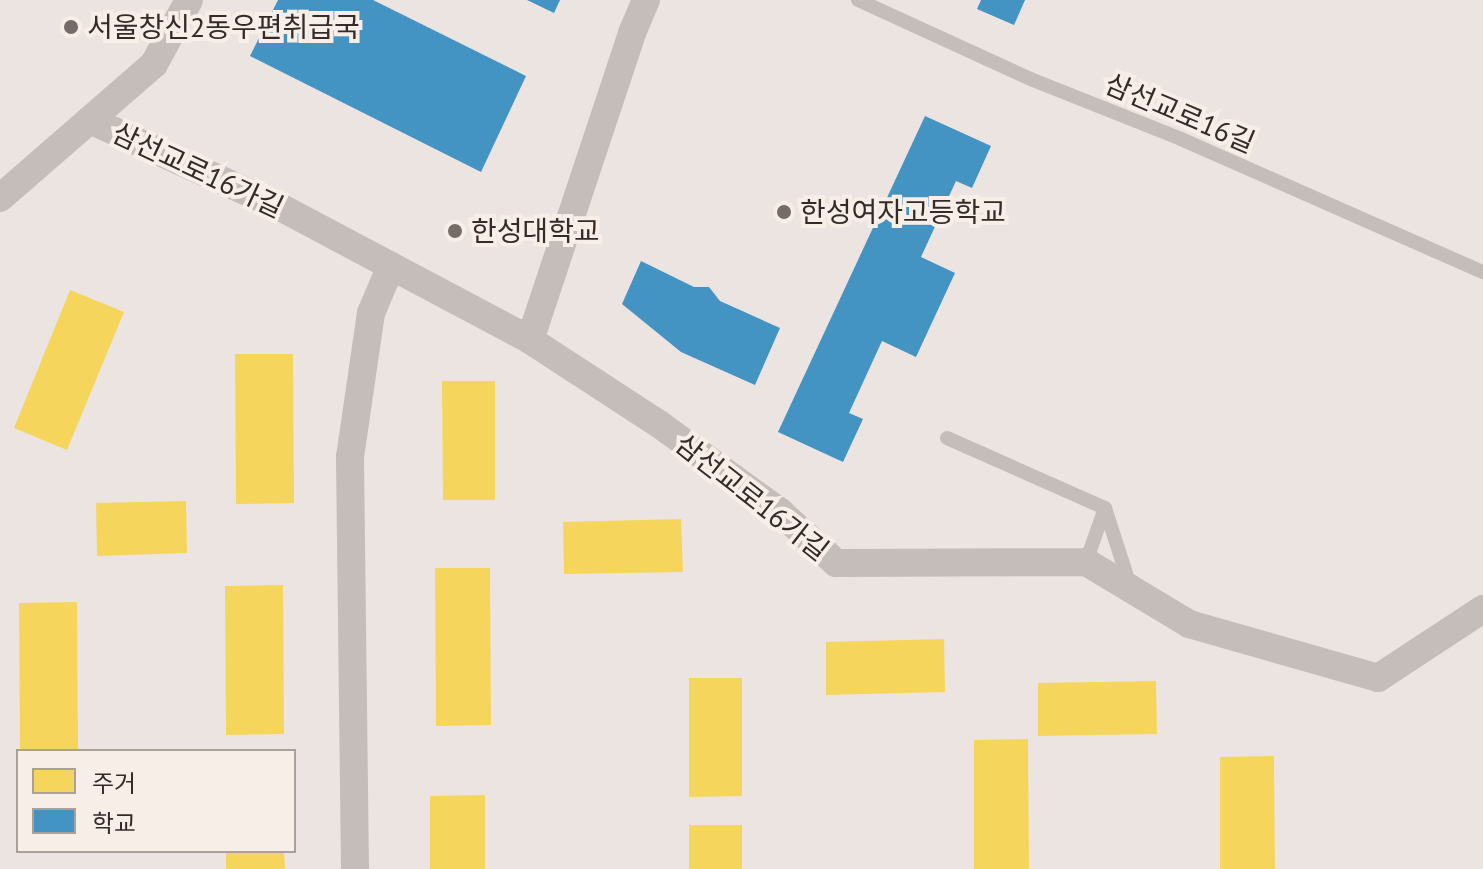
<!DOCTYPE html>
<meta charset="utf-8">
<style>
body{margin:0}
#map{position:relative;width:1483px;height:869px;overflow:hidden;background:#ece4e0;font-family:"PT Sans","Noto Sans KR",sans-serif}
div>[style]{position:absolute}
.homes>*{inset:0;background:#f6d55c}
.schools>*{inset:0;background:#4393c3}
.lane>*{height:14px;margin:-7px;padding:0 7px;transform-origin:7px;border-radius:7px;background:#c5bdba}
.street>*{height:28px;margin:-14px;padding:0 14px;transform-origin:14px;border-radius:14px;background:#c5bdba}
.dots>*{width:22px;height:22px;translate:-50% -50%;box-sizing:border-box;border:4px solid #f8eee8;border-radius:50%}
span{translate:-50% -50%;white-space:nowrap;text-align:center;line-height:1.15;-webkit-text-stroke:8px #f8eee8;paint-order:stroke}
.poi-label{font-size:28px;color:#352a28}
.left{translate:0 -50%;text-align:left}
.street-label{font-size:28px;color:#352a28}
.legend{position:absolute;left:16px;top:749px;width:280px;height:104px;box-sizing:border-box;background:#f8eee8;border:2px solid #aaa09b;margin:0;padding:10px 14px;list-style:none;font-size:24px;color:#352a28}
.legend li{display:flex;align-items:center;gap:16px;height:40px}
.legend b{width:40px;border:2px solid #aaa09b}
</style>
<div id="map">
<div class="homes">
<i style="clip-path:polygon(70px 290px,124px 312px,67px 450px,14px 428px)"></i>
<i style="clip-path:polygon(235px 354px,293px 354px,294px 503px,236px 504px)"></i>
<i style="clip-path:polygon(442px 381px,495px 381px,495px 500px,443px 500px)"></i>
<i style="clip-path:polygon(186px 501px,187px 553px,97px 556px,96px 503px)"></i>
<i style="clip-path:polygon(681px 519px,683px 572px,564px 574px,563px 522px)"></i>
<i style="clip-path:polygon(435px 568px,490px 568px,491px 725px,436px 726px)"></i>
<i style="clip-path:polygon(283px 585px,284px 734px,226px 735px,225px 586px)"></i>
<i style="clip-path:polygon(77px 602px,78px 751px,20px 751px,19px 603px)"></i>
<i style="clip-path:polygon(944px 639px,945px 692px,826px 695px,826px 642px)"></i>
<i style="clip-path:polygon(689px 678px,742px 678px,742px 796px,689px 797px)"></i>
<i style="clip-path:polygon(1156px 681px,1157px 734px,1038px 736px,1038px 683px)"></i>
<i style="clip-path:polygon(1028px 739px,1029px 869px,974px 869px,974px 740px)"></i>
<i style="clip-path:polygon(1274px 756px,1275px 869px,1220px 869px,1220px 757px)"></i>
<i style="clip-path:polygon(485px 795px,485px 869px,430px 869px,430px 796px)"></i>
<i style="clip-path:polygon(689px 825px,742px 825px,742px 869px,689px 869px)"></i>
<i style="clip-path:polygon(226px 851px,284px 851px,285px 869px,226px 869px)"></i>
</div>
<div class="schools">
<i style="clip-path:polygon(278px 0,373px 0,526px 76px,481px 172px,250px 56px)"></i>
<i style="clip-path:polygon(527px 0,560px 0,554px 13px)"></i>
<i style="clip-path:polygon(981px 0,1025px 0,1014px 25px,977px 9px)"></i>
<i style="clip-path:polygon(925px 116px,991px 146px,972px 188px,956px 181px,921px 257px,955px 273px,916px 357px,882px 341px,849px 413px,863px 419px,843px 462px,778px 432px)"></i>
<i style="clip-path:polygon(641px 261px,694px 287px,709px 287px,720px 301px,780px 328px,755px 385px,681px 352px,622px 304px)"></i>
</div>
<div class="lane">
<i style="left:858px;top:0;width:192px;rotate:24.6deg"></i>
<i style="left:1033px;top:80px;width:159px;rotate:21.7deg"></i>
<i style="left:1181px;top:139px;width:330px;rotate:23.8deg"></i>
<i style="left:947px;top:438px;width:173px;rotate:23.9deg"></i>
<i style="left:1105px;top:508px;width:75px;rotate:72.1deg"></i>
<i style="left:1128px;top:579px;width:7px;rotate:34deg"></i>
<i style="left:1086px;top:562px;width:57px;rotate:-70.6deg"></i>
</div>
<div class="street">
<i style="left:90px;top:120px;width:211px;rotate:24.6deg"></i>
<i style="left:282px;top:208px;width:281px;rotate:28deg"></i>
<i style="left:530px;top:340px;width:154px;rotate:33.1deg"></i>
<i style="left:659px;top:424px;width:150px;rotate:36deg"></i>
<i style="left:780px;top:512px;width:76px;rotate:42.3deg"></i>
<i style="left:836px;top:563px;width:250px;rotate:-0.2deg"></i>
<i style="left:1086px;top:562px;width:120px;rotate:31deg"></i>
<i style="left:1189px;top:624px;width:197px;rotate:15.9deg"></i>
<i style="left:1378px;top:678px;width:126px;rotate:-33.3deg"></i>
<i style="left:0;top:198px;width:204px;rotate:-41deg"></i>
<i style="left:154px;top:64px;width:73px;rotate:-61.3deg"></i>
<i style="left:530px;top:340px;width:324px;rotate:-71.6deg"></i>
<i style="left:632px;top:33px;width:36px;rotate:-67deg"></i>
<i style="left:355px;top:869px;width:412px;rotate:-90.7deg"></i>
<i style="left:350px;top:457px;width:146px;rotate:-81.7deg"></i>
<i style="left:371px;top:313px;width:51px;rotate:-66.9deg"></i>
</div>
<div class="dots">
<i style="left:71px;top:27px;background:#756b68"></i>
<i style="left:784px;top:212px;background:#756b68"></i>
<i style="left:455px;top:231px;background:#756b68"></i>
</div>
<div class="poi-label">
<span class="left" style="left:87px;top:27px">서울창신2동우편취급국</span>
<span class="left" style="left:800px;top:212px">한성여자고등학교</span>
<span class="left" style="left:471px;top:231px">한성대학교</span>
</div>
<div class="street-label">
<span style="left:1180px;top:113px;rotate:23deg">삼선교로16길</span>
<span style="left:198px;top:170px;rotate:25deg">삼선교로16가길</span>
<span style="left:752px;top:497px;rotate:38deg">삼선교로16가길</span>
</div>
<ul class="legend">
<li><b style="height:22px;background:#f6d55c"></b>주거</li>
<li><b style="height:22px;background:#4393c3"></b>학교</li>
</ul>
</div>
